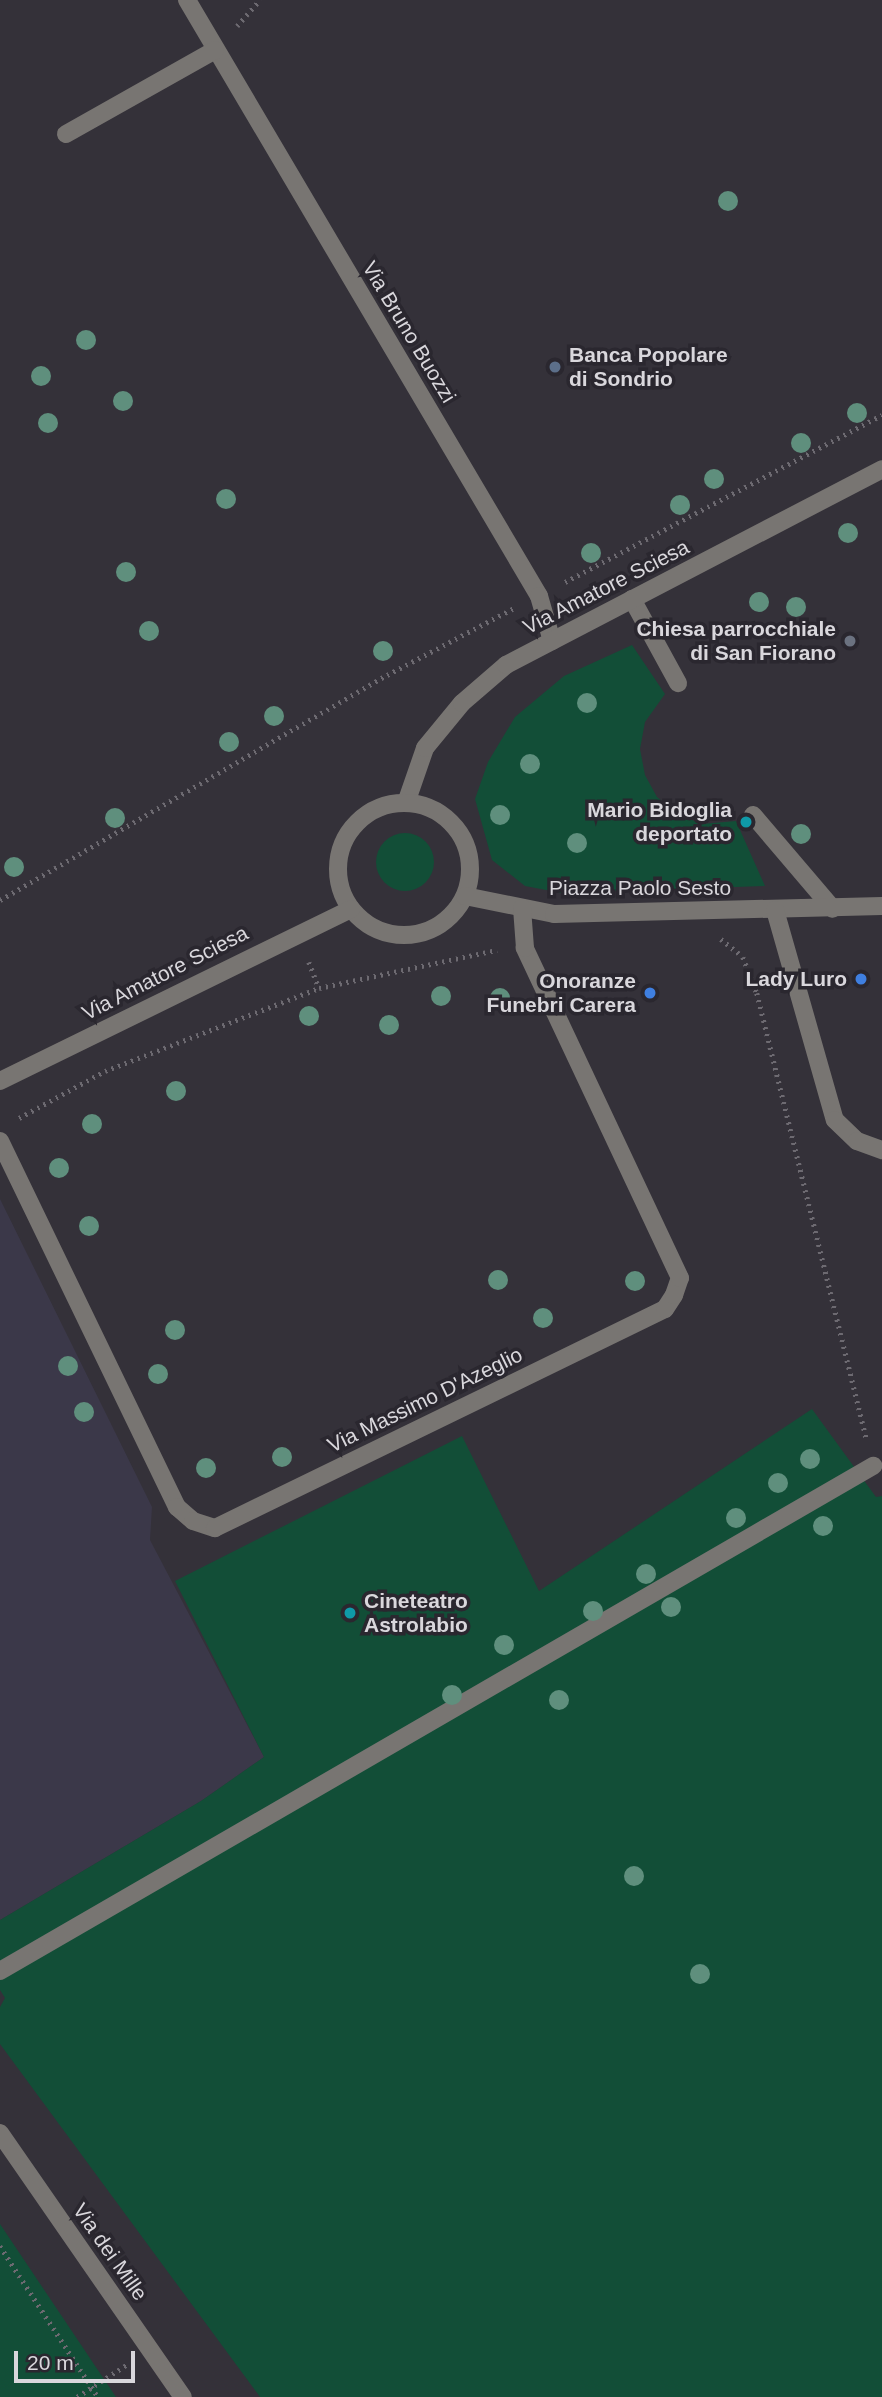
<!DOCTYPE html>
<style>
body{margin:0}
#map{position:relative;width:882px;height:2397px;overflow:hidden;background:#343139;font-family:Helvetica,sans-serif}
div>[style]{position:absolute}
.industrial>*{inset:0;background:#3b3849}
.green>*{inset:0;background:#124e37}
.round{border-radius:50%}
.path>*{height:4.5px;margin-top:-2.25px;transform-origin:0;background:repeating-linear-gradient(90deg,#6d6a71 0 2px,transparent 0 7px)}
.minor>*{height:18px;margin:-9px;padding:0 9px;transform-origin:9px;border-radius:9px;background:#787572}
.minor>.ring{margin:-9px;padding:0;box-sizing:content-box;background:none;border:18px solid #787572;border-radius:50%}
.trees>*{width:20px;height:20px;margin:-10px;border-radius:50%;background:#5f8f7d}
.dots>*{width:19px;height:19px;translate:-50% -50%;box-sizing:border-box;border:4px solid #2a272f;border-radius:50%}
span{translate:-50% -50%;white-space:nowrap;text-align:center;line-height:1.15;-webkit-text-stroke:7px #2a272f;paint-order:stroke}
.street-label{font-size:21px;color:#d9d7dc}
.poi-label{font-size:21px;color:#d9d7dc;font-weight:700}
.left{translate:0 -50%;text-align:left}
.right{translate:-100% -50%;text-align:right}
.scale{position:absolute;left:14px;top:2351px;width:121px;height:32px;box-sizing:border-box;border:4px solid #d9d7dc;border-top:0;padding-left:9px;font-size:21px;line-height:24px;white-space:nowrap;color:#d9d7dc;-webkit-text-stroke:5px #2a272f;paint-order:stroke}
</style>
<div id="map">
<div class="industrial">
<i style="clip-path:polygon(0 1199px,152px 1507px,150px 1540px,264px 1757px,201px 1801px,0 1920px)"></i>
</div>
<div class="green">
<i style="clip-path:polygon(632px 645px,665px 694px,645px 722px,640px 749px,645px 775px,657px 797px,677px 814px,702px 824px,736px 821px,765px 886px,562px 893px,525px 886px,492px 860px,475px 799px,488px 762px,515px 717px,564px 676px)"></i>
<i class="round" style="left:376px;top:833px;width:58px;height:58px"></i>
<i style="clip-path:polygon(812px 1409px,876px 1497px,882px 1496px,882px 2397px,260px 2397px,0 2044px,0 2007px,5px 1998px,0 1990px,0 1920px,201px 1801px,264px 1757px,175px 1581px,462px 1436px,539px 1591px)"></i>
<i style="clip-path:polygon(0 2224px,116px 2397px,0 2397px)"></i>
</div>
<div class="path">
<i style="left:237px;top:26px;width:35px;rotate:-49deg"></i>
<i style="left:565px;top:582px;width:358px;rotate:-27.8deg"></i>
<i style="left:0;top:900px;width:448px;rotate:-30.2deg"></i>
<i style="left:387px;top:675px;width:144px;rotate:-27.8deg"></i>
<i style="left:721px;top:939px;width:28px;rotate:39deg"></i>
<i style="left:743px;top:957px;width:39px;rotate:69deg"></i>
<i style="left:757px;top:993px;width:460px;rotate:76.2deg"></i>
<i style="left:309px;top:962px;width:28px;rotate:69deg"></i>
<i style="left:19px;top:1118px;width:98px;rotate:-28.7deg"></i>
<i style="left:105px;top:1071px;width:230px;rotate:-21.2deg"></i>
<i style="left:319px;top:988px;width:182px;rotate:-12.1deg"></i>
<i style="left:0;top:2246px;width:180px;rotate:57deg"></i>
<i style="left:77px;top:2397px;width:59px;rotate:-33.1deg"></i>
</div>
<div class="minor">
<i style="left:187px;top:0;width:692px;rotate:59.43deg"></i>
<i style="left:539px;top:596px;width:47px;rotate:73.9deg"></i>
<i style="left:66px;top:134px;width:171px;rotate:-29.4deg"></i>
<i style="left:632px;top:599px;width:96px;rotate:61.3deg"></i>
<i style="left:406px;top:803px;width:58px;rotate:-70.9deg"></i>
<i style="left:425px;top:748px;width:58px;rotate:-50.6deg"></i>
<i style="left:462px;top:703px;width:58px;rotate:-40.8deg"></i>
<i style="left:506px;top:665px;width:424px;rotate:-27.5deg"></i>
<i class="ring" style="left:338px;top:803px;width:114px;height:114px"></i>
<i style="left:753px;top:815px;width:123px;rotate:49.6deg"></i>
<i style="left:465px;top:896px;width:91px;rotate:11.4deg"></i>
<i style="left:554px;top:914px;width:328px;rotate:-1.4deg"></i>
<i style="left:775px;top:910px;width:218px;rotate:74.1deg"></i>
<i style="left:835px;top:1120px;width:30px;rotate:44deg"></i>
<i style="left:857px;top:1141px;width:27px;rotate:20deg"></i>
<i style="left:0;top:1081px;width:391px;rotate:-26.1deg"></i>
<i style="left:0;top:1141px;width:407px;rotate:64.2deg"></i>
<i style="left:177px;top:1507px;width:21px;rotate:41deg"></i>
<i style="left:193px;top:1521px;width:23px;rotate:18deg"></i>
<i style="left:215px;top:1528px;width:500px;rotate:-25.95deg"></i>
<i style="left:665px;top:1309px;width:17px;rotate:-57deg"></i>
<i style="left:674px;top:1295px;width:18px;rotate:-71deg"></i>
<i style="left:680px;top:1278px;width:365px;rotate:-115.2deg"></i>
<i style="left:525px;top:948px;width:40px;rotate:-94.3deg"></i>
<i style="left:0;top:1971px;width:1009px;rotate:-30.05deg"></i>
<i style="left:0;top:2133px;width:321px;rotate:55.3deg"></i>
</div>
<div class="trees">
<i style="left:728px;top:201px"></i>
<i style="left:86px;top:340px"></i>
<i style="left:41px;top:376px"></i>
<i style="left:123px;top:401px"></i>
<i style="left:857px;top:413px"></i>
<i style="left:48px;top:423px"></i>
<i style="left:801px;top:443px"></i>
<i style="left:714px;top:479px"></i>
<i style="left:226px;top:499px"></i>
<i style="left:680px;top:505px"></i>
<i style="left:848px;top:533px"></i>
<i style="left:591px;top:553px"></i>
<i style="left:126px;top:572px"></i>
<i style="left:759px;top:602px"></i>
<i style="left:796px;top:607px"></i>
<i style="left:149px;top:631px"></i>
<i style="left:383px;top:651px"></i>
<i style="left:587px;top:703px"></i>
<i style="left:274px;top:716px"></i>
<i style="left:229px;top:742px"></i>
<i style="left:530px;top:764px"></i>
<i style="left:500px;top:815px"></i>
<i style="left:115px;top:818px"></i>
<i style="left:801px;top:834px"></i>
<i style="left:577px;top:843px"></i>
<i style="left:14px;top:867px"></i>
<i style="left:441px;top:996px"></i>
<i style="left:500px;top:998px"></i>
<i style="left:309px;top:1016px"></i>
<i style="left:389px;top:1025px"></i>
<i style="left:176px;top:1091px"></i>
<i style="left:92px;top:1124px"></i>
<i style="left:59px;top:1168px"></i>
<i style="left:89px;top:1226px"></i>
<i style="left:498px;top:1280px"></i>
<i style="left:635px;top:1281px"></i>
<i style="left:543px;top:1318px"></i>
<i style="left:175px;top:1330px"></i>
<i style="left:68px;top:1366px"></i>
<i style="left:158px;top:1374px"></i>
<i style="left:84px;top:1412px"></i>
<i style="left:282px;top:1457px"></i>
<i style="left:810px;top:1459px"></i>
<i style="left:206px;top:1468px"></i>
<i style="left:778px;top:1483px"></i>
<i style="left:736px;top:1518px"></i>
<i style="left:823px;top:1526px"></i>
<i style="left:646px;top:1574px"></i>
<i style="left:671px;top:1607px"></i>
<i style="left:593px;top:1611px"></i>
<i style="left:504px;top:1645px"></i>
<i style="left:452px;top:1695px"></i>
<i style="left:559px;top:1700px"></i>
<i style="left:634px;top:1876px"></i>
<i style="left:700px;top:1974px"></i>
</div>
<div class="dots">
<i style="left:555px;top:367px;background:#5c6f8a"></i>
<i style="left:850px;top:641px;background:#6b7280"></i>
<i style="left:746px;top:822px;background:#0f9aa8"></i>
<i style="left:861px;top:979px;background:#3f7fe0"></i>
<i style="left:650px;top:993px;background:#3f7fe0"></i>
<i style="left:350px;top:1613px;background:#0f9aa8"></i>
</div>
<div class="street-label">
<span style="left:409px;top:332px;rotate:59deg">Via Bruno Buozzi</span>
<span style="left:606px;top:587px;rotate:-27deg">Via Amatore Sciesa</span>
<span style="left:640px;top:888px">Piazza Paolo Sesto</span>
<span style="left:165px;top:973px;rotate:-27deg">Via Amatore Sciesa</span>
<span style="left:425px;top:1400px;rotate:-26deg">Via Massimo D'Azeglio</span>
<span style="left:110px;top:2252px;rotate:55deg">Via dei Mille</span>
</div>
<div class="poi-label">
<span class="left" style="left:569px;top:367px">Banca Popolare<br>di Sondrio</span>
<span class="right" style="left:836px;top:641px">Chiesa parrocchiale<br>di San Fiorano</span>
<span class="right" style="left:732px;top:822px">Mario Bidoglia<br>deportato</span>
<span class="right" style="left:847px;top:979px">Lady Luro</span>
<span class="right" style="left:636px;top:993px">Onoranze<br>Funebri Carera</span>
<span class="left" style="left:364px;top:1613px">Cineteatro<br>Astrolabio</span>
</div>
<div class="scale">20 m</div>
</div>
